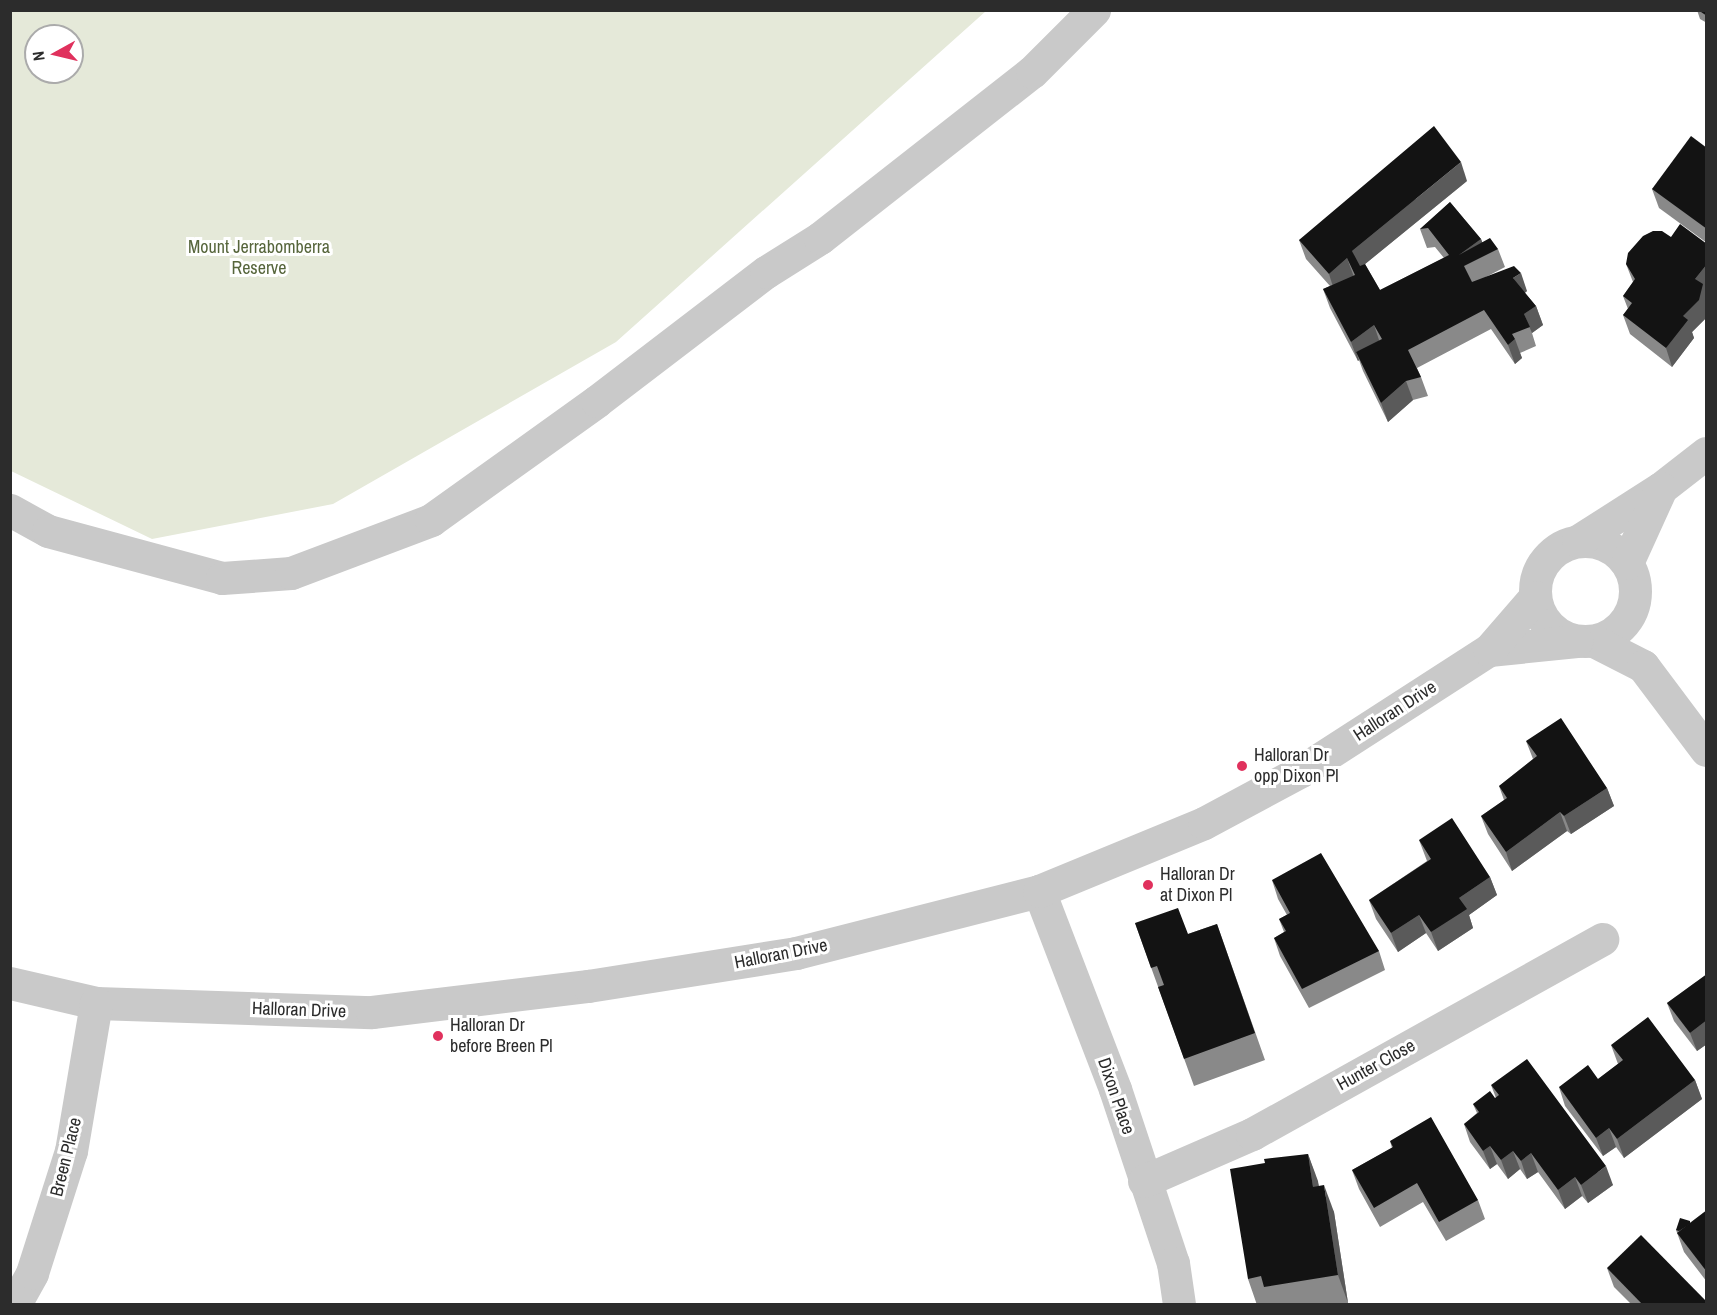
<!DOCTYPE html>
<style>
body{margin:0}
#map{position:relative;width:1717px;height:1315px;overflow:hidden;background:#fff;font-family:"Archivo Narrow",sans-serif}
div>[style]{position:absolute}
.green>*{inset:0;background:#e5e9d9}
.minor>*{height:33px;margin:-16.5px;padding:0 16.5px;transform-origin:16.5px;border-radius:16.5px;background:#c9c9c9}
.minor>.ring{margin:-16.5px;padding:0;box-sizing:content-box;background:none;border:33px solid #c9c9c9;border-radius:50%}
.wall>*{inset:0;background:#898989}
.shaded-wall>*{inset:0;background:#5a5a5a}
.building>*{inset:0;background:#131313}
.dots>*{width:16px;height:16px;translate:-50% -50%;box-sizing:border-box;border:3px solid #fff;border-radius:50%}
span{translate:-50% -50%;white-space:nowrap;text-align:center;line-height:1.15;-webkit-text-stroke:6px #fff;paint-order:stroke}
.park-label{font-size:18px;color:#56653b}
.street-label{font-size:18px;color:#2c2c2c}
.poi-label{font-size:18px;color:#2c2c2c}
.left{translate:0 -50%;text-align:left}
.frame{position:absolute;inset:0;border:12px solid #2c2c2c;pointer-events:none}
.north{position:absolute;left:24px;top:24px;width:60px;height:60px;box-sizing:border-box;background:#fff;border:2px solid #ababab;border-radius:50%;rotate:262deg;font-size:16px;font-weight:700;line-height:24px;text-align:center;color:#2c2c2c}
.north::after{content:'';display:block;margin:auto;width:21px;height:27px;background:#e0315d;clip-path:polygon(50% 0,100% 100%,50% 72%,0 100%)}
</style>
<div id="map">
<div class="green">
<i style="clip-path:polygon(evenodd,10px 11px,11px 10px,986px 11px,616px 342px,333px 504px,152px 539px,11px 471px,10px 11px,36px 36px,72px 36px,72px 72px,36px 72px,36px 36px)"></i>
</div>
<div class="minor">
<i style="left:10px;top:510px;width:43px;rotate:28.9deg"></i>
<i style="left:48px;top:531px;width:180px;rotate:15.1deg"></i>
<i style="left:222px;top:578px;width:69px;rotate:-4.1deg"></i>
<i style="left:291px;top:573px;width:150px;rotate:-20.7deg"></i>
<i style="left:431px;top:520px;width:204px;rotate:-35.6deg"></i>
<i style="left:597px;top:401px;width:213px;rotate:-37.4deg"></i>
<i style="left:766px;top:272px;width:64px;rotate:-32.2deg"></i>
<i style="left:820px;top:238px;width:269px;rotate:-38.1deg"></i>
<i style="left:1032px;top:72px;width:88px;rotate:-45deg"></i>
<i class="ring" style="left:1535px;top:541px;width:67px;height:67px"></i>
<i style="left:1578px;top:541px;width:98px;rotate:-32.6deg"></i>
<i style="left:1661px;top:488px;width:57px;rotate:-37.9deg"></i>
<i style="left:1627px;top:563px;width:82px;rotate:-65.6deg"></i>
<i style="left:1594px;top:641px;width:55px;rotate:27deg"></i>
<i style="left:1643px;top:666px;width:105px;rotate:53.1deg"></i>
<i style="left:1489px;top:650px;width:88px;rotate:-5.8deg"></i>
<i style="left:1039px;top:891px;width:212px;rotate:69deg"></i>
<i style="left:1115px;top:1089px;width:183px;rotate:71.6deg"></i>
<i style="left:1173px;top:1263px;width:41px;rotate:81.7deg"></i>
<i style="left:10px;top:983px;width:88px;rotate:13.1deg"></i>
<i style="left:96px;top:1003px;width:276px;rotate:1.9deg"></i>
<i style="left:372px;top:1012px;width:218px;rotate:-6.9deg"></i>
<i style="left:588px;top:986px;width:211px;rotate:-9deg"></i>
<i style="left:796px;top:953px;width:251px;rotate:-14.3deg"></i>
<i style="left:1039px;top:891px;width:178px;rotate:-22.4deg"></i>
<i style="left:1204px;top:823px;width:110px;rotate:-28.2deg"></i>
<i style="left:1301px;top:771px;width:224px;rotate:-32.8deg"></i>
<i style="left:1489px;top:650px;width:70px;rotate:-49deg"></i>
<i style="left:1144px;top:1181px;width:118px;rotate:-23.5deg"></i>
<i style="left:1252px;top:1134px;width:401px;rotate:-29.1deg"></i>
<i style="left:15px;top:1304px;width:35px;rotate:-61deg"></i>
<i style="left:32px;top:1273px;width:128px;rotate:-72.3deg"></i>
<i style="left:71px;top:1151px;width:150px;rotate:-80.4deg"></i>
</div>
<div class="wall">
<i style="clip-path:polygon(1697px 10px,1707px 10px,1707px 23px,1700px 19px)"></i>
<i style="clip-path:polygon(1707px 148px,1707px 243px,1659px 208px,1652px 189px)"></i>
<i style="clip-path:polygon(1467px 181px,1365px 264px,1380px 290px,1444px 258px,1435px 247px,1427px 248px,1420px 229px,1450px 202px,1481px 239px,1482px 242px,1498px 249px,1505px 267px,1486px 277px,1527px 291px,1525px 293px,1536px 306px,1543px 325px,1532px 333px,1536px 346px,1520px 353px,1522px 358px,1515px 364px,1491px 329px,1417px 368px,1421px 377px,1428px 396px,1413px 400px,1388px 422px,1363px 371px,1359px 360px,1358px 361px,1330px 308px,1323px 289px,1330px 286px,1306px 259px,1299px 240px)"></i>
<i style="clip-path:polygon(1671px 237px,1707px 244px,1706px 318px,1692px 332px,1694px 338px,1672px 367px,1630px 334px,1623px 315px,1628px 309px,1623px 296px,1633px 282px,1626px 264px)"></i>
<i style="clip-path:polygon(1526px 741px,1607px 788px,1614px 806px,1571px 834px,1567px 831px,1512px 871px,1488px 834px,1481px 816px,1504px 800px,1499px 786px,1533px 759px)"></i>
<i style="clip-path:polygon(1419px 840px,1490px 877px,1497px 895px,1469px 915px,1473px 928px,1438px 951px,1426px 933px,1398px 952px,1376px 919px,1369px 900px,1427px 861px)"></i>
<i style="clip-path:polygon(1272px 880px,1379px 951px,1385px 970px,1309px 1008px,1280px 956px,1274px 938px,1284px 932px,1279px 919px,1287px 915px,1278px 899px)"></i>
<i style="clip-path:polygon(1135px 923px,1188px 934px,1217px 924px,1265px 1060px,1194px 1086px)"></i>
<i style="clip-path:polygon(1707px 974px,1707px 1044px,1697px 1051px,1674px 1021px,1667px 1003px)"></i>
<i style="clip-path:polygon(1611px 1045px,1695px 1080px,1702px 1099px,1624px 1158px,1616px 1147px,1603px 1156px,1565px 1106px,1559px 1087px,1598px 1079px,1618px 1064px)"></i>
<i style="clip-path:polygon(1491px 1085px,1613px 1185px,1588px 1203px,1582px 1196px,1565px 1209px,1538px 1172px,1527px 1179px,1520px 1169px,1508px 1179px,1497px 1164px,1490px 1169px,1470px 1142px,1464px 1124px,1477px 1113px,1473px 1104px,1496px 1098px)"></i>
<i style="clip-path:polygon(1390px 1141px,1478px 1200px,1485px 1219px,1446px 1241px,1423px 1202px,1380px 1227px,1359px 1189px,1352px 1170px,1392px 1148px)"></i>
<i style="clip-path:polygon(1308px 1154px,1319px 1186px,1334px 1212px,1348px 1303px,1337px 1305px,1257px 1305px,1248px 1279px,1265px 1163px)"></i>
<i style="clip-path:polygon(1707px 1210px,1707px 1282px,1684px 1252px,1676px 1230px,1691px 1222px)"></i>
<i style="clip-path:polygon(1607px 1268px,1707px 1305px,1632px 1305px,1614px 1287px)"></i>
</div>
<div class="shaded-wall">
<i style="clip-path:polygon(1461px 162px,1467px 181px,1359px 269px,1352px 251px)"></i>
<i style="clip-path:polygon(1481px 239px,1487px 254px,1459px 255px)"></i>
<i style="clip-path:polygon(1347px 258px,1354px 277px,1335px 293px,1329px 274px)"></i>
<i style="clip-path:polygon(1707px 264px,1706px 318px,1692px 332px,1694px 338px,1672px 367px,1666px 348px,1683px 316px,1695px 279px)"></i>
<i style="clip-path:polygon(1521px 273px,1527px 291px,1520px 296px,1513px 278px)"></i>
<i style="clip-path:polygon(1536px 306px,1543px 325px,1532px 333px,1524px 314px)"></i>
<i style="clip-path:polygon(1374px 325px,1380px 343px,1356px 352px,1359px 360px,1358px 361px,1351px 342px)"></i>
<i style="clip-path:polygon(1515px 339px,1522px 358px,1515px 364px,1508px 345px)"></i>
<i style="clip-path:polygon(1406px 381px,1413px 400px,1388px 422px,1381px 403px)"></i>
<i style="clip-path:polygon(1607px 788px,1614px 806px,1571px 834px,1564px 816px)"></i>
<i style="clip-path:polygon(1560px 812px,1567px 831px,1512px 871px,1506px 852px)"></i>
<i style="clip-path:polygon(1490px 877px,1497px 895px,1469px 915px,1473px 928px,1438px 951px,1431px 932px,1459px 898px)"></i>
<i style="clip-path:polygon(1419px 915px,1426px 933px,1398px 952px,1391px 933px)"></i>
<i style="clip-path:polygon(1707px 1020px,1707px 1044px,1697px 1051px,1690px 1033px)"></i>
<i style="clip-path:polygon(1695px 1080px,1702px 1099px,1624px 1158px,1617px 1139px)"></i>
<i style="clip-path:polygon(1609px 1128px,1616px 1147px,1603px 1156px,1596px 1138px)"></i>
<i style="clip-path:polygon(1490px 1146px,1497px 1164px,1490px 1169px,1483px 1151px)"></i>
<i style="clip-path:polygon(1513px 1151px,1520px 1169px,1508px 1179px,1501px 1160px)"></i>
<i style="clip-path:polygon(1531px 1153px,1538px 1172px,1527px 1179px,1521px 1161px)"></i>
<i style="clip-path:polygon(1308px 1154px,1318px 1181px,1323px 1214px,1313px 1187px)"></i>
<i style="clip-path:polygon(1606px 1166px,1613px 1185px,1588px 1203px,1581px 1185px)"></i>
<i style="clip-path:polygon(1575px 1177px,1582px 1196px,1565px 1209px,1558px 1190px)"></i>
<i style="clip-path:polygon(1324px 1185px,1334px 1212px,1348px 1303px,1338px 1275px)"></i>
</div>
<div class="building">
<i style="clip-path:polygon(1698px 10px,1707px 10px,1707px 16px)"></i>
<i style="clip-path:polygon(1434px 126px,1461px 162px,1352px 251px,1360px 266px,1365px 264px,1380px 290px,1449px 255px,1428px 228px,1420px 229px,1450px 202px,1481px 239px,1459px 255px,1490px 238px,1498px 249px,1464px 266px,1472px 282px,1514px 266px,1521px 273px,1513px 278px,1536px 306px,1524px 314px,1530px 327px,1512px 334px,1515px 339px,1508px 345px,1484px 310px,1408px 350px,1421px 377px,1406px 381px,1381px 403px,1356px 352px,1382px 339px,1374px 325px,1351px 342px,1323px 289px,1355px 275px,1347px 258px,1329px 274px,1299px 240px)"></i>
<i style="clip-path:polygon(1691px 136px,1707px 148px,1707px 229px,1652px 189px)"></i>
<i style="clip-path:polygon(1680px 224px,1707px 244px,1707px 264px,1695px 279px,1703px 284px,1699px 300px,1683px 316px,1688px 320px,1666px 348px,1623px 315px,1632px 303px,1623px 296px,1635px 279px,1626px 264px,1628px 253px,1643px 236px,1653px 231px,1662px 231px,1671px 237px)"></i>
<i style="clip-path:polygon(1561px 718px,1607px 788px,1564px 816px,1560px 812px,1506px 852px,1481px 816px,1507px 798px,1499px 786px,1537px 756px,1526px 741px)"></i>
<i style="clip-path:polygon(1452px 818px,1490px 877px,1459px 898px,1467px 909px,1431px 932px,1419px 915px,1391px 933px,1369px 900px,1431px 859px,1419px 840px)"></i>
<i style="clip-path:polygon(1321px 853px,1379px 951px,1302px 989px,1274px 938px,1286px 931px,1279px 919px,1290px 913px,1272px 880px)"></i>
<i style="clip-path:polygon(1178px 908px,1188px 934px,1217px 924px,1255px 1033px,1184px 1059px,1158px 987px,1164px 985px,1157px 966px,1151px 968px,1135px 923px)"></i>
<i style="clip-path:polygon(1707px 974px,1707px 1020px,1690px 1033px,1667px 1003px)"></i>
<i style="clip-path:polygon(1648px 1017px,1695px 1080px,1617px 1139px,1609px 1128px,1596px 1138px,1559px 1087px,1588px 1065px,1598px 1079px,1623px 1060px,1611px 1045px)"></i>
<i style="clip-path:polygon(1527px 1059px,1606px 1166px,1581px 1185px,1575px 1177px,1558px 1190px,1531px 1153px,1521px 1161px,1513px 1151px,1501px 1160px,1490px 1146px,1483px 1151px,1464px 1124px,1479px 1112px,1473px 1104px,1490px 1091px,1495px 1098px,1499px 1095px,1491px 1085px)"></i>
<i style="clip-path:polygon(1431px 1117px,1478px 1200px,1439px 1222px,1417px 1183px,1374px 1208px,1352px 1170px,1393px 1147px,1390px 1141px)"></i>
<i style="clip-path:polygon(1308px 1154px,1313px 1187px,1324px 1185px,1338px 1275px,1264px 1287px,1261px 1276px,1248px 1279px,1230px 1169px,1265px 1163px,1264px 1159px)"></i>
<i style="clip-path:polygon(1707px 1210px,1707px 1272px,1677px 1233px)"></i>
<i style="clip-path:polygon(1680px 1218px,1690px 1221px,1690px 1224px,1679px 1231px,1676px 1230px)"></i>
<i style="clip-path:polygon(1641px 1235px,1707px 1302px,1707px 1305px,1643px 1305px,1607px 1268px)"></i>
</div>
<div class="dots">
<i style="left:1242px;top:766px;background:#e0315d"></i>
<i style="left:1148px;top:885px;background:#e0315d"></i>
<i style="left:438px;top:1036px;background:#e0315d"></i>
</div>
<div class="park-label">
<span style="left:259px;top:258px">Mount Jerrabomberra<br>Reserve</span>
</div>
<div class="street-label">
<span style="left:1395px;top:711px;rotate:-33deg">Halloran Drive</span>
<span style="left:781px;top:954px;rotate:-11deg">Halloran Drive</span>
<span style="left:299px;top:1010px;rotate:2deg">Halloran Drive</span>
<span style="left:1376px;top:1065px;rotate:-29deg">Hunter Close</span>
<span style="left:1116px;top:1096px;rotate:71deg">Dixon Place</span>
<span style="left:66px;top:1157px;rotate:-76deg">Breen Place</span>
</div>
<div class="poi-label">
<span class="left" style="left:1254px;top:766px">Halloran Dr<br>opp Dixon Pl</span>
<span class="left" style="left:1160px;top:885px">Halloran Dr<br>at Dixon Pl</span>
<span class="left" style="left:450px;top:1036px">Halloran Dr<br>before Breen Pl</span>
</div>
<div class="frame"></div>
<div class="north">N</div>
</div>
